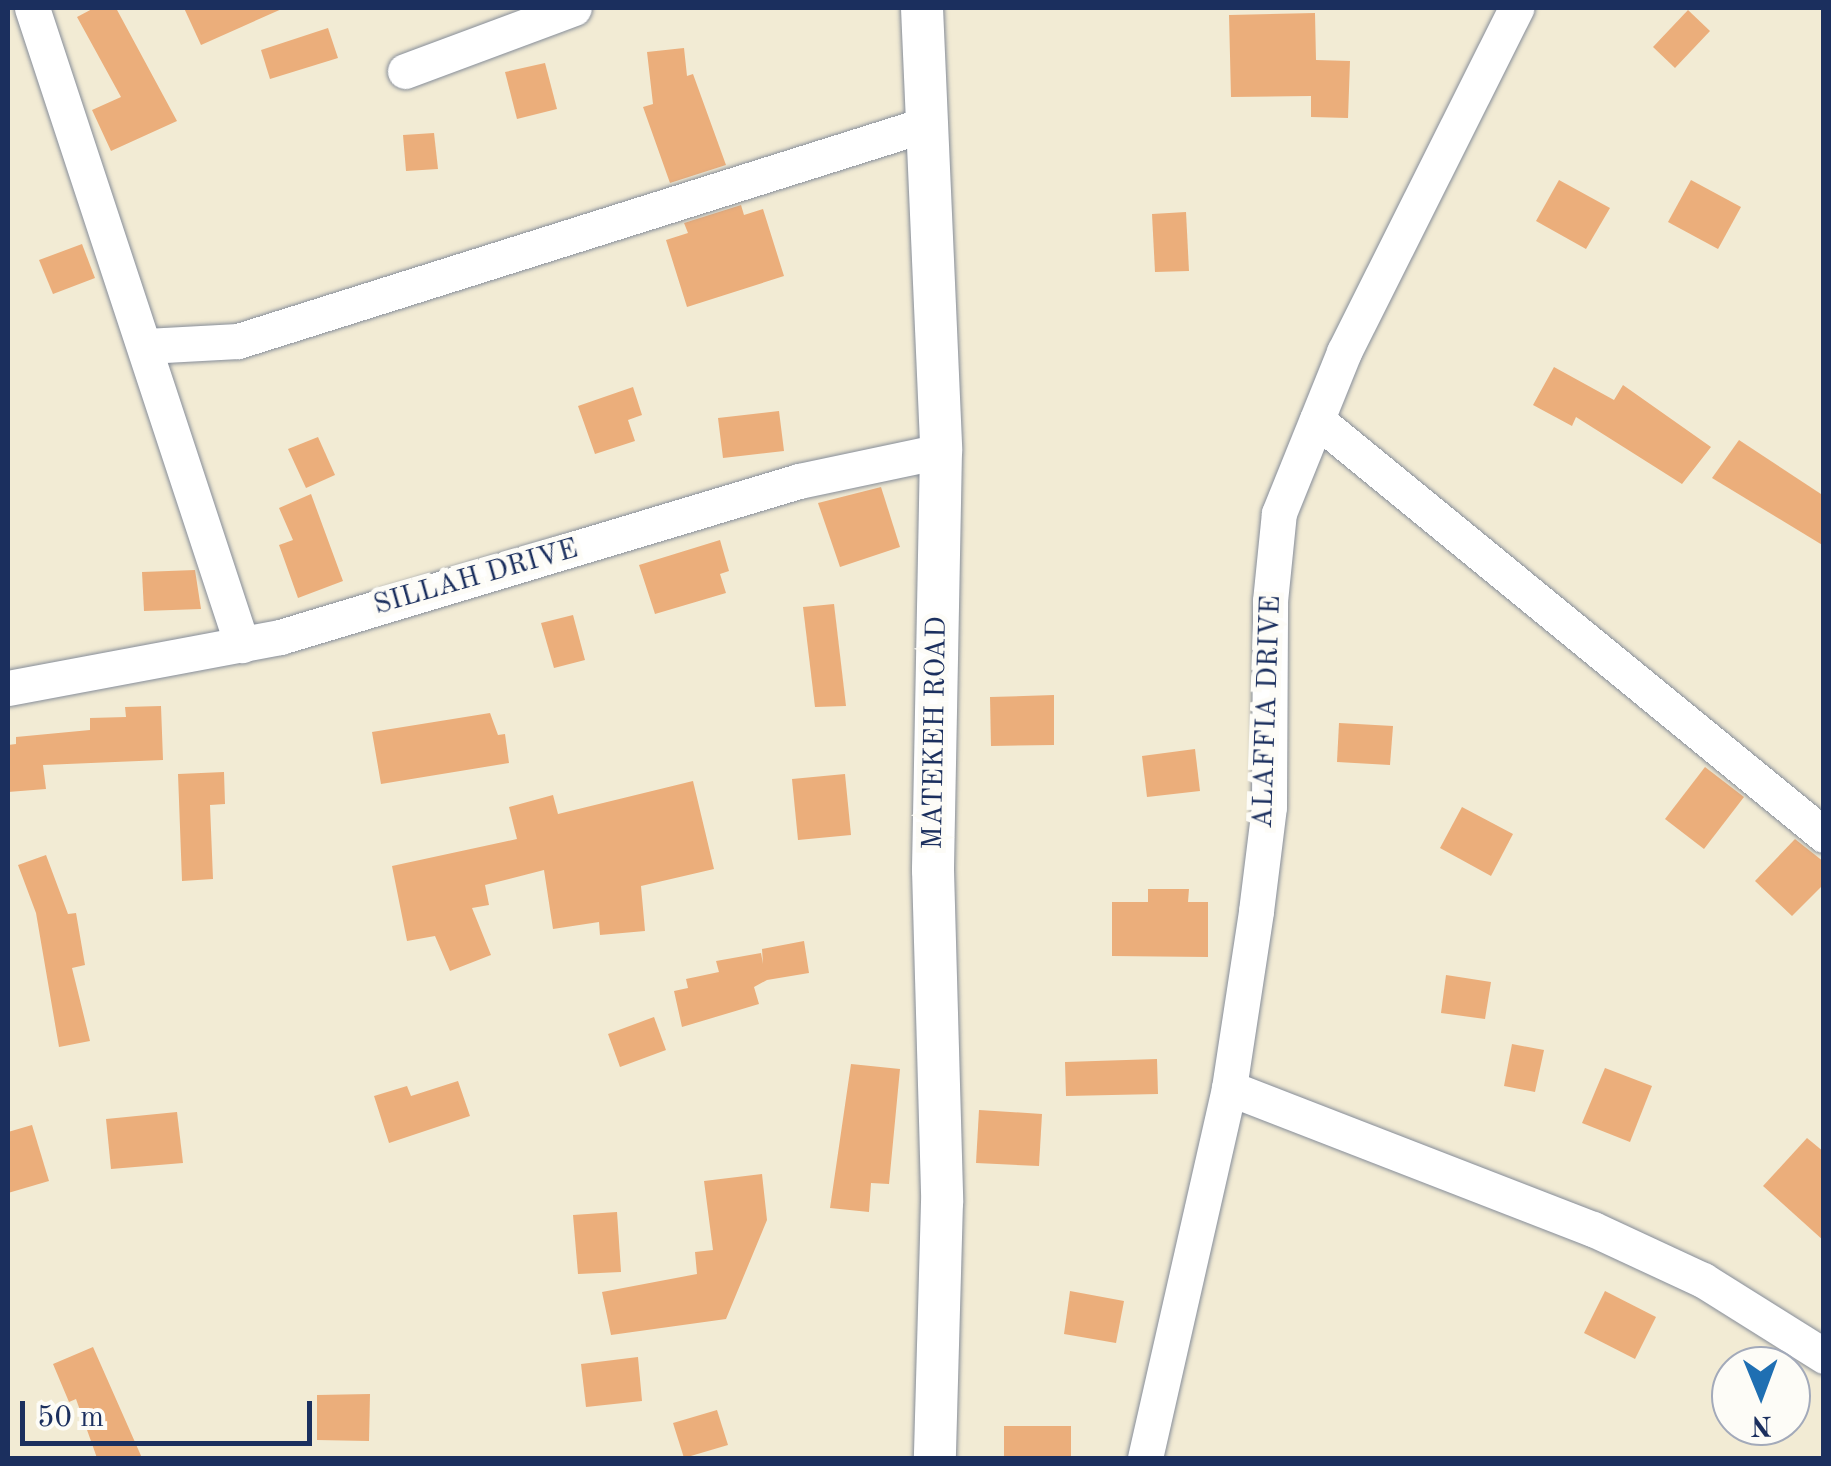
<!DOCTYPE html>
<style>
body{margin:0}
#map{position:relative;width:1831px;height:1466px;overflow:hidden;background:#f2ebd4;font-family:"Old Standard TT",serif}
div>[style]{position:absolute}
.building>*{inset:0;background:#ebae7b}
.roads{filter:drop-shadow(0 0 2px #868d99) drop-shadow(0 0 2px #868d99)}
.minor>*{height:35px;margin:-17.5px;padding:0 17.5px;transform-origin:17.5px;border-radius:17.5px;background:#fff}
.tertiary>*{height:42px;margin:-21px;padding:0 21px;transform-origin:21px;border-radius:21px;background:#fff}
span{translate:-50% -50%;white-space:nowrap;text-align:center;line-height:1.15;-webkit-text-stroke:10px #fdfcf7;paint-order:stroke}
.street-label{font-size:28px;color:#1b2f5e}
.frame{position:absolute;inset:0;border:10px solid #1b2f5e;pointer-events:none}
.north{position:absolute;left:1711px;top:1346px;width:100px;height:100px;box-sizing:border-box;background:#fdfcf7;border:2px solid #a3aaba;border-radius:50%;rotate:179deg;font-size:28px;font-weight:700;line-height:40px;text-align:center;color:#1b2f5e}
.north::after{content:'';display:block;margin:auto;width:35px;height:45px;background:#1f6fb2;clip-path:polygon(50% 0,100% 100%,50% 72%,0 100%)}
.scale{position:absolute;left:20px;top:1401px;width:292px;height:45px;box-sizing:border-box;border:5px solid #1b2f5e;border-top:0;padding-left:12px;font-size:30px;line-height:35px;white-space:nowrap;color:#1b2f5e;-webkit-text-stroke:8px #fdfcf7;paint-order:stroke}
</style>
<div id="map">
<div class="building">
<i style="clip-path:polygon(94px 8px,116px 8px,177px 121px,111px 151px,92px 110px,121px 97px,77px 17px)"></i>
<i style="clip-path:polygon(184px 8px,284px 8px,201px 45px)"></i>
<i style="clip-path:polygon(1688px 10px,1710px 31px,1675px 68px,1653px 47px)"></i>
<i style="clip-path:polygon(1315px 13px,1316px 60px,1350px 61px,1348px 118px,1311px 117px,1311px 96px,1231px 97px,1229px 15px)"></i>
<i style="clip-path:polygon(328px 28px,338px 58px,270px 79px,261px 50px)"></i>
<i style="clip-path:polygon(684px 48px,687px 76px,693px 74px,726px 165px,670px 183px,643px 107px,653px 104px,647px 52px)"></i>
<i style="clip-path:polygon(545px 63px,557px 109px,517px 119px,505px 72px)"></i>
<i style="clip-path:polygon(434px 133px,438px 169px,406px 171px,403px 135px)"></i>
<i style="clip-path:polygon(1559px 180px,1610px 208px,1586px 249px,1536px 221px)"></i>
<i style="clip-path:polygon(1691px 180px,1741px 207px,1718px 249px,1668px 222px)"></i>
<i style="clip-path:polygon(741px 205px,744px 215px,763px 209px,784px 276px,687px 307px,666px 240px,688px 233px,684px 223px)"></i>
<i style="clip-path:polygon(1186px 212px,1189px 271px,1155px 272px,1152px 214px)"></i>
<i style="clip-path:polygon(82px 244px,95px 278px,53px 294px,39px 260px)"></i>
<i style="clip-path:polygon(1554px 367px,1614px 400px,1623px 385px,1711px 447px,1682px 484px,1576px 417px,1572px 426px,1533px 405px)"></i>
<i style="clip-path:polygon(633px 387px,642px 415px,628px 420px,635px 441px,595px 454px,578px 406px)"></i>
<i style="clip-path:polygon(779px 411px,784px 451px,723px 458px,718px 418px)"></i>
<i style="clip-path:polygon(318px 437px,335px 475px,306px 488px,288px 449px)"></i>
<i style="clip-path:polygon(1739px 440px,1824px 496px,1824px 546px,1712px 478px)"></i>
<i style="clip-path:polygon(881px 487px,900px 547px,840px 567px,818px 503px)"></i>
<i style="clip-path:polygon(311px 494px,343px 581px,298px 598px,279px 545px,293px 540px,279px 508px)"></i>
<i style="clip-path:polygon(720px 540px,729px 571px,720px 574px,726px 593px,655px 614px,639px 565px)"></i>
<i style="clip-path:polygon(195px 570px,201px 609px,144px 611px,142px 572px)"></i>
<i style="clip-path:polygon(834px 604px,846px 706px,815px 707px,803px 607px)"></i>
<i style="clip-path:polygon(573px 615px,585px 660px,554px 668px,541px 623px)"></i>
<i style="clip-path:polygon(1054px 695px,1054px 745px,991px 746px,990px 697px)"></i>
<i style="clip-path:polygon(161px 706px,163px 760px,43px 765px,46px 789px,8px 792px,8px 745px,16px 744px,16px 737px,90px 730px,90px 718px,126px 717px,125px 707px)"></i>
<i style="clip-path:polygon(490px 713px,498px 735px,505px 734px,509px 763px,381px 784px,372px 732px)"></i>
<i style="clip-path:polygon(1339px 723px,1393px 726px,1390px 765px,1337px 762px)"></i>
<i style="clip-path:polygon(1195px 749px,1200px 791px,1147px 797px,1142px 756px)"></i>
<i style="clip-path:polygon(1705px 767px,1744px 797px,1704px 849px,1665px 819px)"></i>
<i style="clip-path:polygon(224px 772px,225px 804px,210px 805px,213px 879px,182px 881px,178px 774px)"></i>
<i style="clip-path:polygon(845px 774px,851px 835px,798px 840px,792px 779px)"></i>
<i style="clip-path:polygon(693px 781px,714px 869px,641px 886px,645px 931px,600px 935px,599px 922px,553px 929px,544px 870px,485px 885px,489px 905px,472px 908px,491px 955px,450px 971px,435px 936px,407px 941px,392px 866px,517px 839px,509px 807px,553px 795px,558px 814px)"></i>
<i style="clip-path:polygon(1462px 807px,1513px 834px,1491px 876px,1440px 848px)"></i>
<i style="clip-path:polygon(1795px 839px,1824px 862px,1824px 884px,1792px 916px,1755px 881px)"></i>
<i style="clip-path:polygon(46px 855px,68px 914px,76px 913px,85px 965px,72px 968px,90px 1041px,59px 1047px,36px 913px,18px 865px)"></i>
<i style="clip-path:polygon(1148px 889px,1189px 889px,1188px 902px,1208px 902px,1208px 957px,1112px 956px,1112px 902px,1148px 902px)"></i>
<i style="clip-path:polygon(804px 941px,809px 973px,767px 980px,754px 987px,759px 1004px,682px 1027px,674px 991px,688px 988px,686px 979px,719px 972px,716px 961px,761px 953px,763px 964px,762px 949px)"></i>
<i style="clip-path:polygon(1446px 975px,1491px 982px,1485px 1019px,1441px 1013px)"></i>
<i style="clip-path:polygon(654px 1017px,666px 1050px,620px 1067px,608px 1034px)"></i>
<i style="clip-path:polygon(1512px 1044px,1544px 1050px,1535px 1092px,1504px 1086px)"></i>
<i style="clip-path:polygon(1157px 1059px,1158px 1094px,1066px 1096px,1065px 1062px)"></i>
<i style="clip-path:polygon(851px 1064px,900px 1069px,889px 1184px,871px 1183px,869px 1212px,830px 1208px)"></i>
<i style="clip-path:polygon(1605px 1068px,1652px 1086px,1630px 1142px,1582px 1123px)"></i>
<i style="clip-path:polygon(458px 1081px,470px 1116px,389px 1143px,374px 1096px,407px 1086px,411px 1096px)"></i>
<i style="clip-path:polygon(979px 1110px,1042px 1114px,1039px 1166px,976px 1163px)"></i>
<i style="clip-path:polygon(177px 1112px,183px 1163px,111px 1169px,106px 1119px)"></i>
<i style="clip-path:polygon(32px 1125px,49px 1181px,8px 1193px,8px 1132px)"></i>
<i style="clip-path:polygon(1807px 1138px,1824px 1152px,1824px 1241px,1763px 1186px)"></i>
<i style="clip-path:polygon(762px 1174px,767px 1220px,726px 1319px,611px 1335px,602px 1292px,697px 1274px,695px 1252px,713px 1250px,704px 1181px)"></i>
<i style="clip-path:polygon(617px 1212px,621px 1272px,578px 1274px,573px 1215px)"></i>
<i style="clip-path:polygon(1070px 1291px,1124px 1301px,1116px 1343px,1064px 1334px)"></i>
<i style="clip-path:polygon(1605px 1291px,1656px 1317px,1635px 1359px,1584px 1333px)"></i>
<i style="clip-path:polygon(93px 1347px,142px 1458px,97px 1458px,76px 1399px,69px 1402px,53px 1364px)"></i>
<i style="clip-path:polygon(638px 1357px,642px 1401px,586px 1407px,581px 1364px)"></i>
<i style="clip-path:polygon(370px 1394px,369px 1441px,317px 1440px,317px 1395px)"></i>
<i style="clip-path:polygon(717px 1410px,728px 1445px,684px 1458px,673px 1423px)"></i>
<i style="clip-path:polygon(1004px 1426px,1071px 1426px,1071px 1458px,1004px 1458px)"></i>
</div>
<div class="roads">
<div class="minor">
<i style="left:32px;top:8px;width:671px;rotate:71.75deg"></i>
<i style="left:405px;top:71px;width:180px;rotate:-20.4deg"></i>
<i style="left:146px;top:346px;width:92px;rotate:-3.1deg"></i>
<i style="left:238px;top:341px;width:722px;rotate:-17.48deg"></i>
<i style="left:1317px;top:420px;width:655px;rotate:39.3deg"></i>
<i style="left:8px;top:688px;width:277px;rotate:-10.6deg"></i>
<i style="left:280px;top:637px;width:542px;rotate:-16.73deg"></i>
<i style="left:799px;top:481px;width:145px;rotate:-11.9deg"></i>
<i style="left:1229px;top:1088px;width:390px;rotate:21.2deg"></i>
<i style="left:1593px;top:1229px;width:121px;rotate:24.9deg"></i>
<i style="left:1703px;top:1280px;width:143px;rotate:32.1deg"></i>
<i style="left:1145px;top:1458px;width:379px;rotate:-77.2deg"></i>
<i style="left:1229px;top:1088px;width:179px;rotate:-81.3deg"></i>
<i style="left:1256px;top:911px;width:105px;rotate:-82.9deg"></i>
<i style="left:1269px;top:807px;width:206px;rotate:-89.7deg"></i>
<i style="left:1270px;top:601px;width:88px;rotate:-84.2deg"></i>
<i style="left:1279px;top:513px;width:174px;rotate:-68deg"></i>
<i style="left:1344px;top:352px;width:385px;rotate:-63.4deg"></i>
</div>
<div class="tertiary">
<i style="left:922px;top:8px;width:443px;rotate:87.5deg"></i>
<i style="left:941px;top:451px;width:419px;rotate:91.1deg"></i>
<i style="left:933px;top:870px;width:332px;rotate:88.4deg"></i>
<i style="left:942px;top:1202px;width:256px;rotate:91.6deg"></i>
</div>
</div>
<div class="street-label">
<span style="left:476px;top:578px;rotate:-16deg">SILLAH DRIVE</span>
<span style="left:1268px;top:712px;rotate:-88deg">ALAFFIA DRIVE</span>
<span style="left:936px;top:733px;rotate:-89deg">MATEKEH ROAD</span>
</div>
<div class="frame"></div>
<div class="north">N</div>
<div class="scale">50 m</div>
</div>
